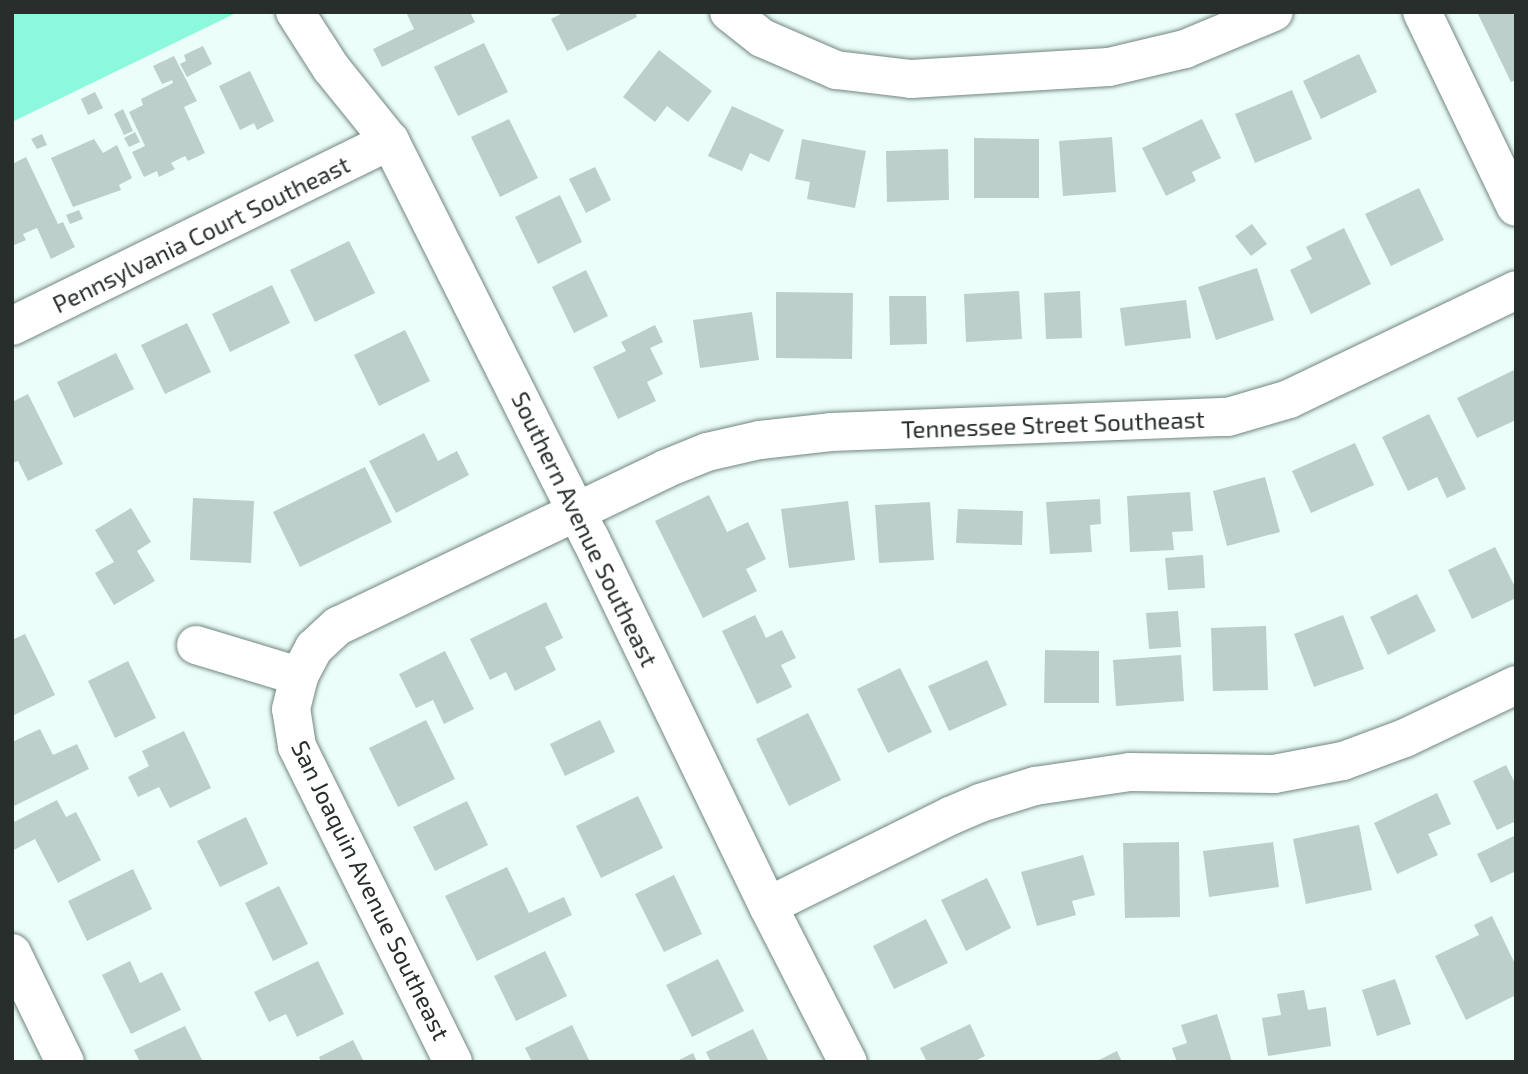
<!DOCTYPE html>
<style>
body{margin:0}
#map{position:relative;width:1528px;height:1074px;overflow:hidden;background:#ebfef9;font-family:"Exo 2",sans-serif}
div>[style]{position:absolute}
.green>*{inset:0;background:#8cf9de}
.building>*{inset:0;background:#bccfca}
.roads{filter:drop-shadow(0 0 2px #738580) drop-shadow(0 0 2px #738580)}
.minor>*{height:38px;margin:-19px;padding:0 19px;transform-origin:19px;border-radius:19px;background:#fff}
span{translate:-50% -50%;white-space:nowrap;text-align:center;line-height:1.15;-webkit-text-stroke:7px #fff;paint-order:stroke}
.street-label{font-size:24px;color:#272e2c}
.frame{position:absolute;inset:0;border:14px solid #272e2c;pointer-events:none}
</style>
<div id="map">
<div class="green">
<i style="clip-path:polygon(12px 12px,238px 12px,12px 122px)"></i>
</div>
<div class="building">
<i style="clip-path:polygon(406px 12px,470px 12px,475px 22px,382px 67px,373px 49px,414px 29px)"></i>
<i style="clip-path:polygon(565px 12px,635px 12px,637px 17px,567px 51px,551px 19px)"></i>
<i style="clip-path:polygon(1481px 12px,1516px 12px,1516px 80px,1511px 82px,1478px 14px)"></i>
<i style="clip-path:polygon(484px 43px,508px 92px,458px 116px,434px 67px)"></i>
<i style="clip-path:polygon(203px 46px,212px 64px,187px 77px,180px 64px,186px 61px,184px 55px)"></i>
<i style="clip-path:polygon(659px 50px,712px 91px,688px 122px,667px 106px,655px 122px,623px 97px)"></i>
<i style="clip-path:polygon(1359px 54px,1377px 92px,1321px 119px,1303px 81px)"></i>
<i style="clip-path:polygon(174px 56px,197px 101px,184px 107px,205px 153px,188px 161px,185px 156px,171px 163px,175px 169px,159px 177px,157px 171px,144px 177px,132px 152px,145px 146px,129px 112px,143px 105px,141px 99px,173px 83px,172px 80px,180px 77px,162px 84px,153px 66px)"></i>
<i style="clip-path:polygon(250px 71px,274px 121px,257px 130px,254px 123px,240px 130px,219px 86px)"></i>
<i style="clip-path:polygon(1292px 90px,1312px 139px,1255px 163px,1235px 114px)"></i>
<i style="clip-path:polygon(95px 92px,103px 108px,88px 115px,81px 99px)"></i>
<i style="clip-path:polygon(732px 106px,784px 130px,769px 162px,750px 153px,742px 171px,708px 156px)"></i>
<i style="clip-path:polygon(123px 109px,133px 131px,124px 135px,114px 114px)"></i>
<i style="clip-path:polygon(509px 119px,538px 178px,500px 197px,471px 137px)"></i>
<i style="clip-path:polygon(1202px 119px,1221px 158px,1192px 172px,1196px 181px,1166px 196px,1142px 148px)"></i>
<i style="clip-path:polygon(135px 132px,140px 142px,129px 147px,124px 138px)"></i>
<i style="clip-path:polygon(42px 134px,47px 145px,37px 149px,31px 139px)"></i>
<i style="clip-path:polygon(1112px 137px,1116px 192px,1063px 196px,1059px 141px)"></i>
<i style="clip-path:polygon(974px 138px,1039px 139px,1039px 198px,974px 198px)"></i>
<i style="clip-path:polygon(94px 139px,103px 153px,117px 145px,132px 178px,119px 185px,121px 190px,73px 207px,51px 158px)"></i>
<i style="clip-path:polygon(802px 139px,866px 151px,855px 208px,807px 199px,810px 182px,795px 179px)"></i>
<i style="clip-path:polygon(948px 149px,949px 200px,887px 202px,886px 151px)"></i>
<i style="clip-path:polygon(26px 157px,58px 224px,63px 222px,75px 247px,51px 259px,37px 228px,23px 234px,26px 240px,12px 246px,12px 164px)"></i>
<i style="clip-path:polygon(595px 167px,611px 200px,586px 213px,569px 179px)"></i>
<i style="clip-path:polygon(1419px 188px,1444px 240px,1391px 266px,1365px 214px)"></i>
<i style="clip-path:polygon(560px 195px,582px 242px,538px 264px,515px 217px)"></i>
<i style="clip-path:polygon(79px 210px,83px 219px,70px 224px,66px 215px)"></i>
<i style="clip-path:polygon(1252px 224px,1267px 244px,1251px 256px,1235px 236px)"></i>
<i style="clip-path:polygon(1344px 228px,1371px 284px,1311px 314px,1290px 270px,1312px 259px,1306px 247px)"></i>
<i style="clip-path:polygon(349px 241px,375px 293px,315px 322px,290px 270px)"></i>
<i style="clip-path:polygon(1257px 268px,1274px 320px,1216px 340px,1198px 287px)"></i>
<i style="clip-path:polygon(586px 270px,608px 316px,574px 333px,552px 287px)"></i>
<i style="clip-path:polygon(272px 285px,290px 323px,230px 352px,212px 314px)"></i>
<i style="clip-path:polygon(1019px 291px,1022px 339px,966px 342px,964px 294px)"></i>
<i style="clip-path:polygon(1080px 291px,1082px 338px,1046px 339px,1044px 293px)"></i>
<i style="clip-path:polygon(776px 292px,853px 293px,852px 359px,776px 358px)"></i>
<i style="clip-path:polygon(889px 296px,926px 296px,927px 344px,890px 345px)"></i>
<i style="clip-path:polygon(1186px 300px,1191px 338px,1125px 346px,1120px 308px)"></i>
<i style="clip-path:polygon(752px 312px,759px 360px,700px 368px,693px 320px)"></i>
<i style="clip-path:polygon(187px 323px,211px 372px,165px 394px,141px 345px)"></i>
<i style="clip-path:polygon(655px 325px,663px 342px,650px 348px,663px 374px,647px 382px,656px 401px,618px 419px,593px 367px,626px 351px,621px 342px)"></i>
<i style="clip-path:polygon(405px 330px,430px 381px,379px 406px,354px 355px)"></i>
<i style="clip-path:polygon(116px 353px,134px 389px,74px 418px,57px 382px)"></i>
<i style="clip-path:polygon(1516px 369px,1516px 420px,1477px 438px,1457px 398px)"></i>
<i style="clip-path:polygon(28px 394px,63px 464px,28px 481px,18px 461px,12px 463px,12px 402px)"></i>
<i style="clip-path:polygon(1429px 414px,1466px 489px,1447px 498px,1437px 477px,1408px 491px,1382px 437px)"></i>
<i style="clip-path:polygon(424px 433px,438px 461px,457px 451px,469px 475px,396px 513px,369px 461px)"></i>
<i style="clip-path:polygon(1355px 443px,1374px 485px,1311px 513px,1292px 471px)"></i>
<i style="clip-path:polygon(365px 467px,392px 522px,300px 567px,273px 512px)"></i>
<i style="clip-path:polygon(1265px 477px,1280px 532px,1227px 546px,1213px 491px)"></i>
<i style="clip-path:polygon(1190px 492px,1193px 531px,1172px 532px,1174px 550px,1130px 552px,1127px 496px)"></i>
<i style="clip-path:polygon(709px 495px,727px 532px,748px 522px,766px 559px,746px 569px,757px 591px,703px 618px,655px 521px)"></i>
<i style="clip-path:polygon(193px 498px,254px 501px,251px 563px,190px 560px)"></i>
<i style="clip-path:polygon(1100px 499px,1101px 524px,1090px 525px,1092px 552px,1050px 554px,1046px 502px)"></i>
<i style="clip-path:polygon(848px 501px,855px 560px,789px 568px,781px 509px)"></i>
<i style="clip-path:polygon(930px 502px,934px 560px,879px 563px,875px 505px)"></i>
<i style="clip-path:polygon(131px 508px,151px 542px,137px 551px,155px 581px,114px 605px,95px 573px,114px 562px,95px 530px)"></i>
<i style="clip-path:polygon(958px 509px,1023px 511px,1022px 545px,956px 543px)"></i>
<i style="clip-path:polygon(1495px 547px,1516px 589px,1516px 598px,1472px 619px,1448px 570px)"></i>
<i style="clip-path:polygon(1203px 555px,1205px 588px,1168px 590px,1165px 558px)"></i>
<i style="clip-path:polygon(1417px 594px,1436px 631px,1388px 655px,1370px 617px)"></i>
<i style="clip-path:polygon(546px 602px,563px 638px,545px 647px,556px 670px,515px 691px,506px 672px,490px 680px,470px 639px)"></i>
<i style="clip-path:polygon(1178px 611px,1181px 647px,1149px 649px,1146px 613px)"></i>
<i style="clip-path:polygon(755px 615px,766px 638px,782px 630px,796px 658px,781px 665px,792px 687px,757px 704px,722px 631px)"></i>
<i style="clip-path:polygon(1343px 615px,1364px 669px,1314px 687px,1294px 634px)"></i>
<i style="clip-path:polygon(1266px 626px,1268px 690px,1213px 691px,1211px 628px)"></i>
<i style="clip-path:polygon(25px 634px,55px 695px,12px 716px,12px 640px)"></i>
<i style="clip-path:polygon(1045px 650px,1099px 651px,1099px 703px,1044px 703px)"></i>
<i style="clip-path:polygon(445px 651px,474px 709px,444px 724px,433px 700px,416px 708px,399px 674px)"></i>
<i style="clip-path:polygon(1181px 655px,1184px 701px,1116px 706px,1113px 660px)"></i>
<i style="clip-path:polygon(987px 660px,1007px 705px,949px 731px,928px 686px)"></i>
<i style="clip-path:polygon(128px 661px,156px 718px,115px 738px,88px 681px)"></i>
<i style="clip-path:polygon(900px 668px,932px 732px,888px 753px,857px 689px)"></i>
<i style="clip-path:polygon(808px 713px,841px 780px,789px 806px,756px 739px)"></i>
<i style="clip-path:polygon(426px 720px,455px 779px,398px 807px,369px 748px)"></i>
<i style="clip-path:polygon(600px 720px,615px 752px,565px 776px,550px 744px)"></i>
<i style="clip-path:polygon(40px 729px,53px 755px,77px 744px,89px 769px,12px 807px,12px 742px)"></i>
<i style="clip-path:polygon(184px 731px,211px 788px,170px 808px,159px 787px,138px 797px,128px 777px,149px 766px,142px 751px)"></i>
<i style="clip-path:polygon(1506px 765px,1516px 785px,1516px 821px,1497px 830px,1473px 781px)"></i>
<i style="clip-path:polygon(1437px 793px,1451px 824px,1428px 834px,1438px 855px,1397px 874px,1374px 823px)"></i>
<i style="clip-path:polygon(638px 796px,663px 848px,601px 878px,576px 826px)"></i>
<i style="clip-path:polygon(57px 800px,66px 817px,76px 812px,101px 860px,58px 883px,35px 839px,12px 851px,12px 823px)"></i>
<i style="clip-path:polygon(467px 801px,488px 845px,435px 871px,413px 827px)"></i>
<i style="clip-path:polygon(246px 817px,268px 864px,220px 887px,197px 841px)"></i>
<i style="clip-path:polygon(1359px 825px,1372px 890px,1306px 904px,1293px 839px)"></i>
<i style="clip-path:polygon(1516px 835px,1516px 871px,1491px 883px,1477px 854px)"></i>
<i style="clip-path:polygon(1179px 842px,1180px 917px,1125px 918px,1123px 843px)"></i>
<i style="clip-path:polygon(1273px 842px,1279px 887px,1209px 897px,1203px 851px)"></i>
<i style="clip-path:polygon(1083px 855px,1095px 895px,1072px 901px,1076px 915px,1037px 926px,1021px 872px)"></i>
<i style="clip-path:polygon(507px 867px,529px 913px,564px 897px,572px 915px,477px 961px,445px 896px)"></i>
<i style="clip-path:polygon(133px 869px,152px 909px,87px 941px,68px 901px)"></i>
<i style="clip-path:polygon(674px 875px,702px 934px,664px 952px,635px 894px)"></i>
<i style="clip-path:polygon(987px 878px,1011px 928px,966px 951px,941px 900px)"></i>
<i style="clip-path:polygon(279px 886px,308px 944px,273px 961px,245px 903px)"></i>
<i style="clip-path:polygon(1492px 916px,1516px 966px,1516px 995px,1466px 1020px,1435px 956px,1479px 935px,1474px 925px)"></i>
<i style="clip-path:polygon(926px 919px,948px 963px,894px 989px,873px 946px)"></i>
<i style="clip-path:polygon(545px 951px,567px 996px,516px 1021px,494px 976px)"></i>
<i style="clip-path:polygon(718px 959px,744px 1011px,692px 1037px,666px 985px)"></i>
<i style="clip-path:polygon(130px 961px,140px 983px,162px 972px,181px 1010px,131px 1034px,102px 975px)"></i>
<i style="clip-path:polygon(318px 961px,344px 1014px,297px 1037px,286px 1014px,269px 1022px,254px 992px)"></i>
<i style="clip-path:polygon(1395px 979px,1411px 1024px,1377px 1036px,1362px 990px)"></i>
<i style="clip-path:polygon(1304px 990px,1308px 1010px,1326px 1007px,1331px 1046px,1268px 1056px,1262px 1018px,1281px 1015px,1277px 994px)"></i>
<i style="clip-path:polygon(1217px 1014px,1232px 1062px,1177px 1062px,1172px 1048px,1187px 1043px,1181px 1025px)"></i>
<i style="clip-path:polygon(970px 1024px,985px 1056px,973px 1062px,927px 1062px,920px 1048px)"></i>
<i style="clip-path:polygon(572px 1025px,590px 1062px,532px 1062px,525px 1048px)"></i>
<i style="clip-path:polygon(185px 1026px,203px 1062px,140px 1062px,134px 1050px)"></i>
<i style="clip-path:polygon(753px 1029px,769px 1062px,711px 1062px,706px 1052px)"></i>
<i style="clip-path:polygon(353px 1040px,364px 1062px,321px 1062px,319px 1057px)"></i>
<i style="clip-path:polygon(1117px 1051px,1122px 1062px,1095px 1062px)"></i>
<i style="clip-path:polygon(693px 1053px,697px 1062px,675px 1062px)"></i>
</div>
<div class="roads">
<div class="minor">
<i style="left:295px;top:12px;width:67px;rotate:57.3deg"></i>
<i style="left:331px;top:68px;width:94px;rotate:51.1deg"></i>
<i style="left:390px;top:141px;width:445px;rotate:63.3deg"></i>
<i style="left:590px;top:538px;width:409px;rotate:64.2deg"></i>
<i style="left:768px;top:906px;width:175px;rotate:62.9deg"></i>
<i style="left:729px;top:12px;width:42px;rotate:38.2deg"></i>
<i style="left:762px;top:38px;width:81px;rotate:23.4deg"></i>
<i style="left:836px;top:70px;width:76px;rotate:6.8deg"></i>
<i style="left:911px;top:79px;width:198px;rotate:-3.5deg"></i>
<i style="left:1109px;top:67px;width:78px;rotate:-13.3deg"></i>
<i style="left:1185px;top:49px;width:96px;rotate:-22.6deg"></i>
<i style="left:1422px;top:12px;width:216px;rotate:64.3deg"></i>
<i style="left:12px;top:326px;width:421px;rotate:-26.1deg"></i>
<i style="left:196px;top:645px;width:108px;rotate:16.8deg"></i>
<i style="left:768px;top:906px;width:203px;rotate:-26.3deg"></i>
<i style="left:950px;top:816px;width:33px;rotate:-23deg"></i>
<i style="left:980px;top:803px;width:58px;rotate:-17.2deg"></i>
<i style="left:1035px;top:786px;width:96px;rotate:-8.4deg"></i>
<i style="left:1130px;top:772px;width:144px;rotate:0.8deg"></i>
<i style="left:1274px;top:774px;width:70px;rotate:-10.7deg"></i>
<i style="left:1343px;top:761px;width:66px;rotate:-20.4deg"></i>
<i style="left:1405px;top:738px;width:123px;rotate:-25.5deg"></i>
<i style="left:12px;top:953px;width:121px;rotate:64.1deg"></i>
<i style="left:453px;top:1062px;width:352px;rotate:-116.3deg"></i>
<i style="left:297px;top:746px;width:37px;rotate:-99deg"></i>
<i style="left:291px;top:709px;width:34px;rotate:-76deg"></i>
<i style="left:299px;top:676px;width:32px;rotate:-62deg"></i>
<i style="left:314px;top:648px;width:33px;rotate:-43deg"></i>
<i style="left:338px;top:626px;width:363px;rotate:-25.6deg"></i>
<i style="left:665px;top:469px;width:45px;rotate:-22deg"></i>
<i style="left:707px;top:452px;width:54px;rotate:-12.8deg"></i>
<i style="left:760px;top:440px;width:71px;rotate:-6.4deg"></i>
<i style="left:831px;top:432px;width:397px;rotate:-2.2deg"></i>
<i style="left:1228px;top:417px;width:64px;rotate:-16.4deg"></i>
<i style="left:1289px;top:399px;width:252px;rotate:-25.6deg"></i>
</div>
</div>
<div class="street-label">
<span style="left:201px;top:234px;rotate:-26deg">Pennsylvania Court Southeast</span>
<span style="left:1053px;top:424px;rotate:-2deg">Tennessee Street Southeast</span>
<span style="left:585px;top:529px;rotate:64deg">Southern Avenue Southeast</span>
<span style="left:371px;top:890px;rotate:64deg">San Joaquin Avenue Southeast</span>
</div>
<div class="frame"></div>
</div>
